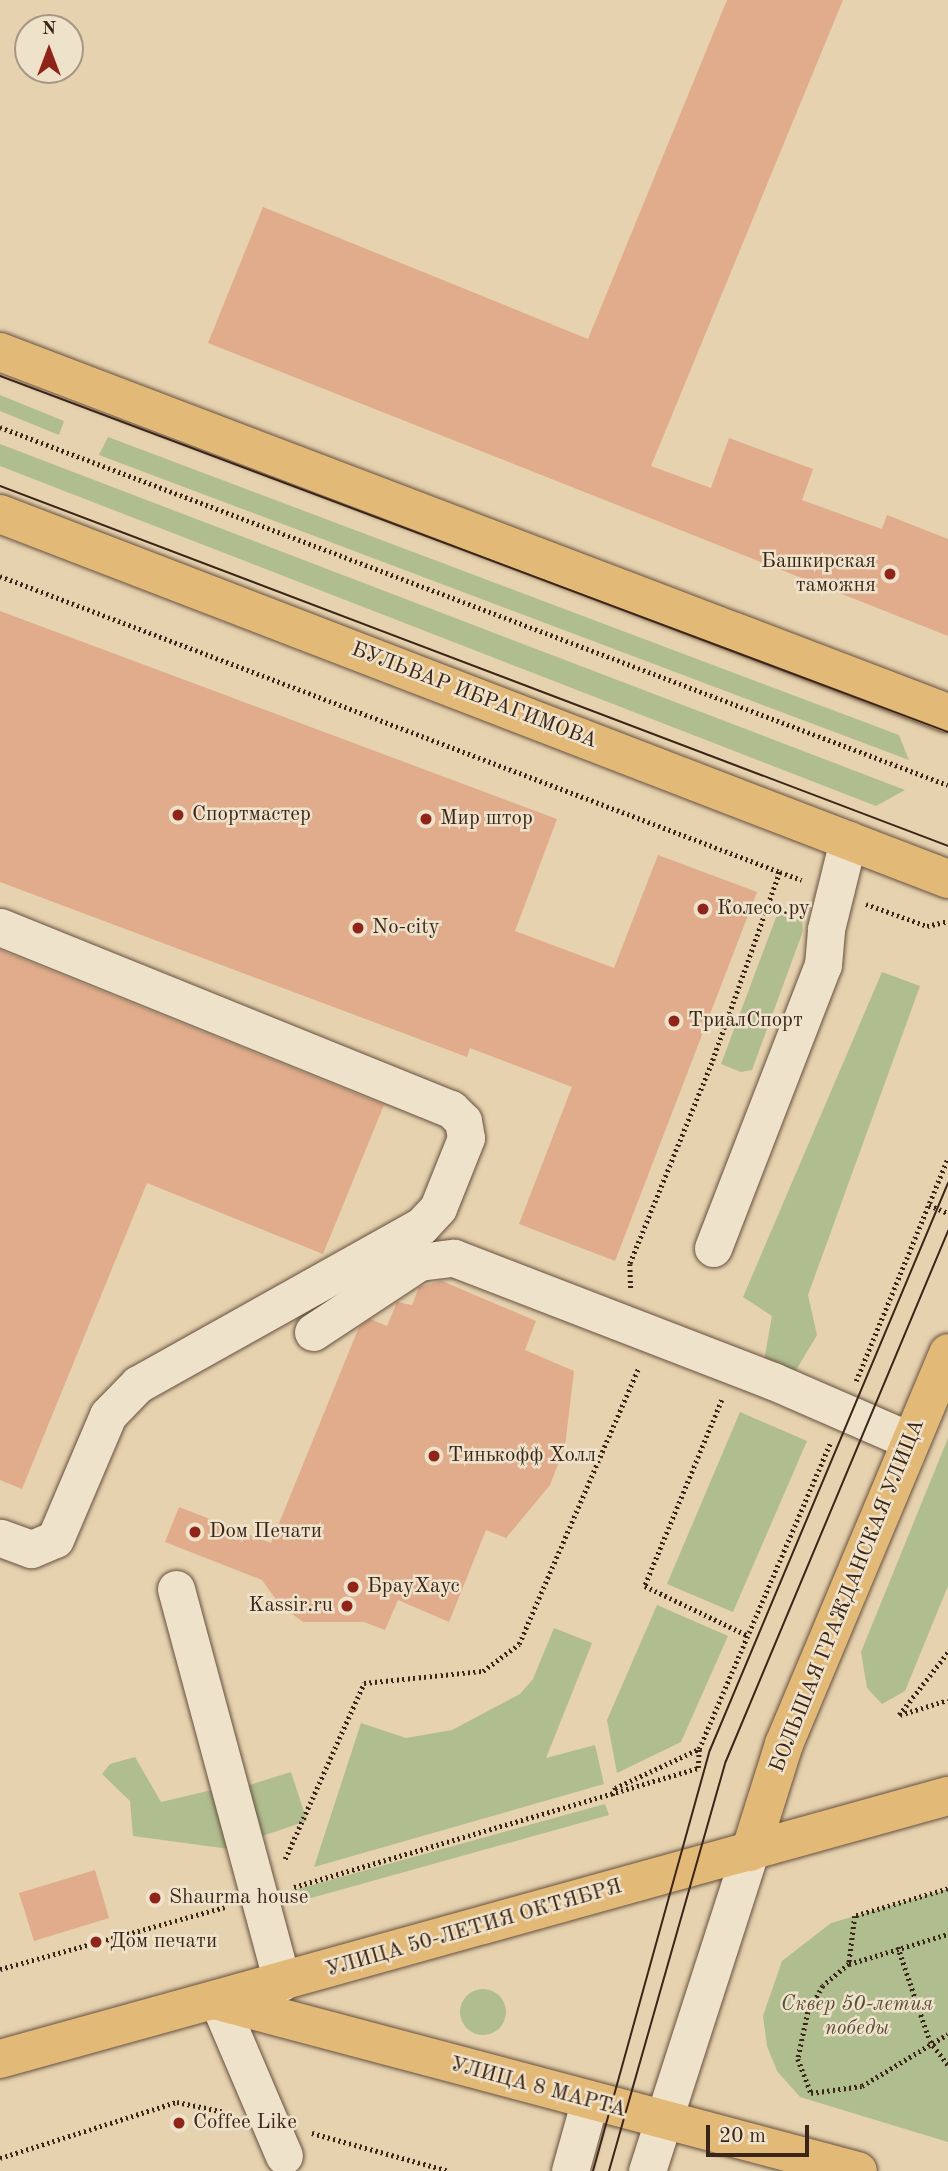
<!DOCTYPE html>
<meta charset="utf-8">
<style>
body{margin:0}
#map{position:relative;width:948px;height:2171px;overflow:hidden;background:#e6d2af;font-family:"Old Standard TT",serif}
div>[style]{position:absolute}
.green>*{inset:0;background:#b0bd8f}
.round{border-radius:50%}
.building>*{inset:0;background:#e0ac8b}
.path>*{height:4.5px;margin-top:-2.25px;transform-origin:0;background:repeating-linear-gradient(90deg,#3b2518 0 2px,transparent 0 5.5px)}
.roads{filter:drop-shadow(0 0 2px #66503e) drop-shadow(0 0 2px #66503e)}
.minor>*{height:37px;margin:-18.5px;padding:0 18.5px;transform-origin:18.5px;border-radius:18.5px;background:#efe2cb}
.major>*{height:38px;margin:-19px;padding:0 19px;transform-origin:19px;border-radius:19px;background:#e3b978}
.tram>*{height:2px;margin:-1px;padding:0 1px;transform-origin:1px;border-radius:1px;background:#3b2518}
.dots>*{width:19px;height:19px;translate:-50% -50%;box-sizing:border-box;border:4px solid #efe2cb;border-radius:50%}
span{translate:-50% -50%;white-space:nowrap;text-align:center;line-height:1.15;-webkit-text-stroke:5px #efe2cb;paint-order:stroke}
.poi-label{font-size:21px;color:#3b2518}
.right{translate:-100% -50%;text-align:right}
.left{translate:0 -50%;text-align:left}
.street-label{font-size:21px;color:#3b2518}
.park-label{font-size:21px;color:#584b36;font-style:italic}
.north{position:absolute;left:14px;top:14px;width:70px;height:70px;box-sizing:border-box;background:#efe2cb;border:2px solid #a79683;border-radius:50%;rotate:0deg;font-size:19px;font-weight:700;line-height:28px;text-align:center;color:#3b2518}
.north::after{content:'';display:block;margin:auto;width:24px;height:32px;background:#8f2418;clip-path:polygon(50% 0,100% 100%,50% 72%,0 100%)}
.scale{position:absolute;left:706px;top:2125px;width:103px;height:32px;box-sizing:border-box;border:4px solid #3b2518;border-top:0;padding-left:9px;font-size:21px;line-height:24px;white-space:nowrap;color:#3b2518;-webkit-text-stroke:5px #efe2cb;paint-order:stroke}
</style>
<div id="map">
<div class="green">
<i style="clip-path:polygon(0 395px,64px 421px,59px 435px,0 411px)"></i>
<i style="clip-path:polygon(108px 437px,899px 735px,909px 760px,99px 455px)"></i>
<i style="clip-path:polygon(0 444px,905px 790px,876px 806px,0 466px)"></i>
<i style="clip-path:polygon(778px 912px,802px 921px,803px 931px,752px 1070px,741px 1072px,721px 1064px)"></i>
<i style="clip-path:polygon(882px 972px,920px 986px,808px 1295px,817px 1335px,792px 1377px,763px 1366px,772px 1316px,743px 1297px)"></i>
<i style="clip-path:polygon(740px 1412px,807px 1441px,733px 1612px,667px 1584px)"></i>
<i style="clip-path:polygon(948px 1438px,948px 1586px,905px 1691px,882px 1704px,867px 1688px,861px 1652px)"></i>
<i style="clip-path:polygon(657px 1605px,728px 1636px,681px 1742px,617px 1773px,607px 1720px)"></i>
<i style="clip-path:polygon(554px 1628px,592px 1643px,546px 1758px,595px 1745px,604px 1784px,314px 1867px,361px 1723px,406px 1738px,452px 1730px,520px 1694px,533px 1679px)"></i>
<i style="clip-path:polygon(135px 1757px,161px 1802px,212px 1790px,229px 1849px,133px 1836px,130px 1801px,102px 1774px,110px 1764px)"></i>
<i style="clip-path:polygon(291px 1772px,307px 1821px,262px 1836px,246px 1786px)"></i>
<i style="clip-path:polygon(605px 1804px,609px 1815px,279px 1907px,276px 1895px)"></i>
<i style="clip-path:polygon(948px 1889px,948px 2142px,800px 2097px,777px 2071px,767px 2046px,763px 2016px,782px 1961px,831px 1923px)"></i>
<i class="round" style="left:460px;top:1989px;width:46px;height:46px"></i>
</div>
<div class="building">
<i style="clip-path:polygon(727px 0,843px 0,651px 466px,711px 488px,729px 438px,813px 469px,802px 500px,882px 529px,887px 515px,948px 539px,948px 636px,208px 343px,263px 207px,588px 339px)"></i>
<i style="clip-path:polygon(0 611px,557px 819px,515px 931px,614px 968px,658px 855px,757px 892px,615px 1261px,519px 1224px,572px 1087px,470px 1048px,467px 1057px,0 882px)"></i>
<i style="clip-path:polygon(0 950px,384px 1105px,323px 1254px,147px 1183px,22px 1489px,0 1480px)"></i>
<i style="clip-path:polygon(442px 1281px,536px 1321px,525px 1350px,574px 1371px,565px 1446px,550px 1485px,506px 1538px,486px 1530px,449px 1622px,398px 1600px,385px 1630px,364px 1622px,303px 1622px,280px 1605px,262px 1580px,165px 1542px,179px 1507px,271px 1543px,359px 1327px,370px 1319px,387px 1326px,397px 1302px,412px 1305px,419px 1287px)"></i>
<i style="clip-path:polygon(95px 1870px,109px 1918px,34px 1941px,19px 1893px)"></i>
</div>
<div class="path">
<i style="left:0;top:427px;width:1013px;rotate:20.69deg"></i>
<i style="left:0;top:576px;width:834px;rotate:20.78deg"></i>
<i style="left:780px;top:872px;width:203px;rotate:109.6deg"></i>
<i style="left:712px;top:1063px;width:217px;rotate:112.2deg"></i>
<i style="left:630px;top:1264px;width:26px;rotate:88deg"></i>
<i style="left:780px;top:872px;width:23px;rotate:20deg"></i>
<i style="left:866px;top:904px;width:65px;rotate:19.8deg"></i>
<i style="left:927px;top:926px;width:22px;rotate:-13deg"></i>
<i style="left:929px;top:1205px;width:21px;rotate:23deg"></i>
<i style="left:856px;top:1381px;width:241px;rotate:-67.6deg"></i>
<i style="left:722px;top:1400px;width:201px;rotate:112.5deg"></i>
<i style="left:645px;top:1586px;width:113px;rotate:25.7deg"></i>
<i style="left:899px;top:1715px;width:80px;rotate:-52.1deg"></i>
<i style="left:900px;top:1715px;width:50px;rotate:-17.4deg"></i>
<i style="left:612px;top:1795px;width:8px;rotate:-67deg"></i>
<i style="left:615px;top:1788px;width:93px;rotate:-24.9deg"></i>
<i style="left:699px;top:1749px;width:332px;rotate:-66.8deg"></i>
<i style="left:285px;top:1859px;width:193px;rotate:-65.8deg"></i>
<i style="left:364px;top:1683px;width:120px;rotate:-5.8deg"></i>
<i style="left:483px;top:1671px;width:45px;rotate:-36.9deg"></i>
<i style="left:519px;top:1644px;width:302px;rotate:-66.6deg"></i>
<i style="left:294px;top:1887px;width:421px;rotate:-16.4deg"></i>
<i style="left:698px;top:1768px;width:19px;rotate:-87deg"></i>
<i style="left:948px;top:1889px;width:97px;rotate:163.8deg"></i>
<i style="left:855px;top:1916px;width:48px;rotate:97.1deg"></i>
<i style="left:849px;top:1964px;width:34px;rotate:140deg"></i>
<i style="left:823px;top:1986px;width:30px;rotate:120deg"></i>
<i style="left:808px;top:2012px;width:48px;rotate:102deg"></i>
<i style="left:798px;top:2059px;width:36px;rotate:69deg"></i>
<i style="left:811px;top:2093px;width:51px;rotate:-7.8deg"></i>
<i style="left:862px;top:2086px;width:100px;rotate:-31.2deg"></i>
<i style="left:898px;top:1947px;width:99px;rotate:71.2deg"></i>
<i style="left:930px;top:2041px;width:30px;rotate:53deg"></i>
<i style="left:849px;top:1964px;width:103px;rotate:-16.9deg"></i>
<i style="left:0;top:1969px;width:233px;rotate:-15.4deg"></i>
<i style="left:312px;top:2133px;width:142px;rotate:15.5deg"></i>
<i style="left:0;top:2158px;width:186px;rotate:-17.6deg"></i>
<i style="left:177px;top:2102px;width:49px;rotate:11.8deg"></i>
</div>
<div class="roads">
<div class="minor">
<i style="left:0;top:927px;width:486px;rotate:22deg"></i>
<i style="left:451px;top:1109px;width:17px;rotate:45deg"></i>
<i style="left:463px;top:1121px;width:17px;rotate:80deg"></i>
<i style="left:466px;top:1138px;width:75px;rotate:111.8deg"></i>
<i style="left:438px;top:1208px;width:25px;rotate:133deg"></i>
<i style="left:421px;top:1226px;width:324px;rotate:150.8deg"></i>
<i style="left:138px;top:1384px;width:43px;rotate:134.1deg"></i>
<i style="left:108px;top:1415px;width:135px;rotate:113.1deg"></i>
<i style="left:55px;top:1539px;width:26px;rotate:157deg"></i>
<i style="left:31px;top:1549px;width:33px;rotate:-160deg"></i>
<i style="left:713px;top:1248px;width:304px;rotate:-68.8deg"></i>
<i style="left:823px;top:965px;width:36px;rotate:-85deg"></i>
<i style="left:826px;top:929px;width:92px;rotate:-76.1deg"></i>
<i style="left:313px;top:1332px;width:127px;rotate:-33.4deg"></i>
<i style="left:419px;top:1262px;width:35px;rotate:-7deg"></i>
<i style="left:454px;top:1258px;width:342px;rotate:21.1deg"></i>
<i style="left:773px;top:1381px;width:150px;rotate:23.5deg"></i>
<i style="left:176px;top:1589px;width:407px;rotate:74.9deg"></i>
<i style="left:218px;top:2001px;width:168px;rotate:66.9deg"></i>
<i style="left:570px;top:2171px;width:71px;rotate:-74.4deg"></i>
<i style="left:647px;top:2171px;width:335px;rotate:-72.1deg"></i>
</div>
<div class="major">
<i style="left:0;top:352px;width:1014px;rotate:20.85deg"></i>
<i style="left:0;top:514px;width:1016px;rotate:21.06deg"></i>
<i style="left:750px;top:1852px;width:113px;rotate:-72.5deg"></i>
<i style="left:784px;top:1744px;width:424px;rotate:-67.2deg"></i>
<i style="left:218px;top:2001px;width:662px;rotate:14.88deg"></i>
<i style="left:0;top:2059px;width:984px;rotate:-15.51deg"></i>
</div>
</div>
<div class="tram">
<i style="left:0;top:376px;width:1013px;rotate:20.58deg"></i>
<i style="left:0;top:486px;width:1014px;rotate:20.79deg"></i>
<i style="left:593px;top:2171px;width:437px;rotate:-74.5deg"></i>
<i style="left:710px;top:1750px;width:615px;rotate:-67.23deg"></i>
<i style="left:609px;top:2171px;width:426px;rotate:-74.1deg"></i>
<i style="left:726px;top:1761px;width:575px;rotate:-67.27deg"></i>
</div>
<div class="dots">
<i style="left:890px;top:574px;background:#8f2418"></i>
<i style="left:178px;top:815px;background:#8f2418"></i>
<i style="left:426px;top:819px;background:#8f2418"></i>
<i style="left:703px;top:909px;background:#8f2418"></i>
<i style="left:358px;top:928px;background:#8f2418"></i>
<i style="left:674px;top:1021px;background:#8f2418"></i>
<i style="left:434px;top:1456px;background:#8f2418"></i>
<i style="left:195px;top:1532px;background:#8f2418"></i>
<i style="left:353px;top:1587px;background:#8f2418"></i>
<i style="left:347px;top:1606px;background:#8f2418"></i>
<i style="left:155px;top:1898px;background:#8f2418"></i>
<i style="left:96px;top:1942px;background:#8f2418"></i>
<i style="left:179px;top:2123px;background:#8f2418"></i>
</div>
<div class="poi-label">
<span class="right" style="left:876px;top:574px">Башкирская<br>таможня</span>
<span class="left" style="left:192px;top:815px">Спортмастер</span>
<span class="left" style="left:440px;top:819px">Мир штор</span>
<span class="left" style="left:717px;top:909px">Колесо.ру</span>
<span class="left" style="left:372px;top:928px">No-city</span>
<span class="left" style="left:688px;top:1021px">ТриалСпорт</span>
<span class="left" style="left:448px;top:1456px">Тинькофф Холл</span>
<span class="left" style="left:209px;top:1532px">Dом Печати</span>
<span class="left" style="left:367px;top:1587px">БрауХаус</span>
<span class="right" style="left:333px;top:1606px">Kassir.ru</span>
<span class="left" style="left:169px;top:1898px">Shaurma house</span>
<span class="left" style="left:110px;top:1942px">Дом печати</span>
<span class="left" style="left:193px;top:2123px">Coffee Like</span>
</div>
<div class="street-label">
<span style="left:474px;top:696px;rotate:21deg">БУЛЬВАР ИБРАГИМОВА</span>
<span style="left:848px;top:1596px;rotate:-68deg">БОЛЬШАЯ ГРАЖДАНСКАЯ УЛИЦА</span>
<span style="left:474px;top:1929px;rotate:-16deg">УЛИЦА 50-ЛЕТИЯ ОКТЯБРЯ</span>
<span style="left:538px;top:2088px;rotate:15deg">УЛИЦА 8 МАРТА</span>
</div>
<div class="park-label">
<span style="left:857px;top:2017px">Сквер 50-летия<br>победы</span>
</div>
<div class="north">N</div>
<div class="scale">20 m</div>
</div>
